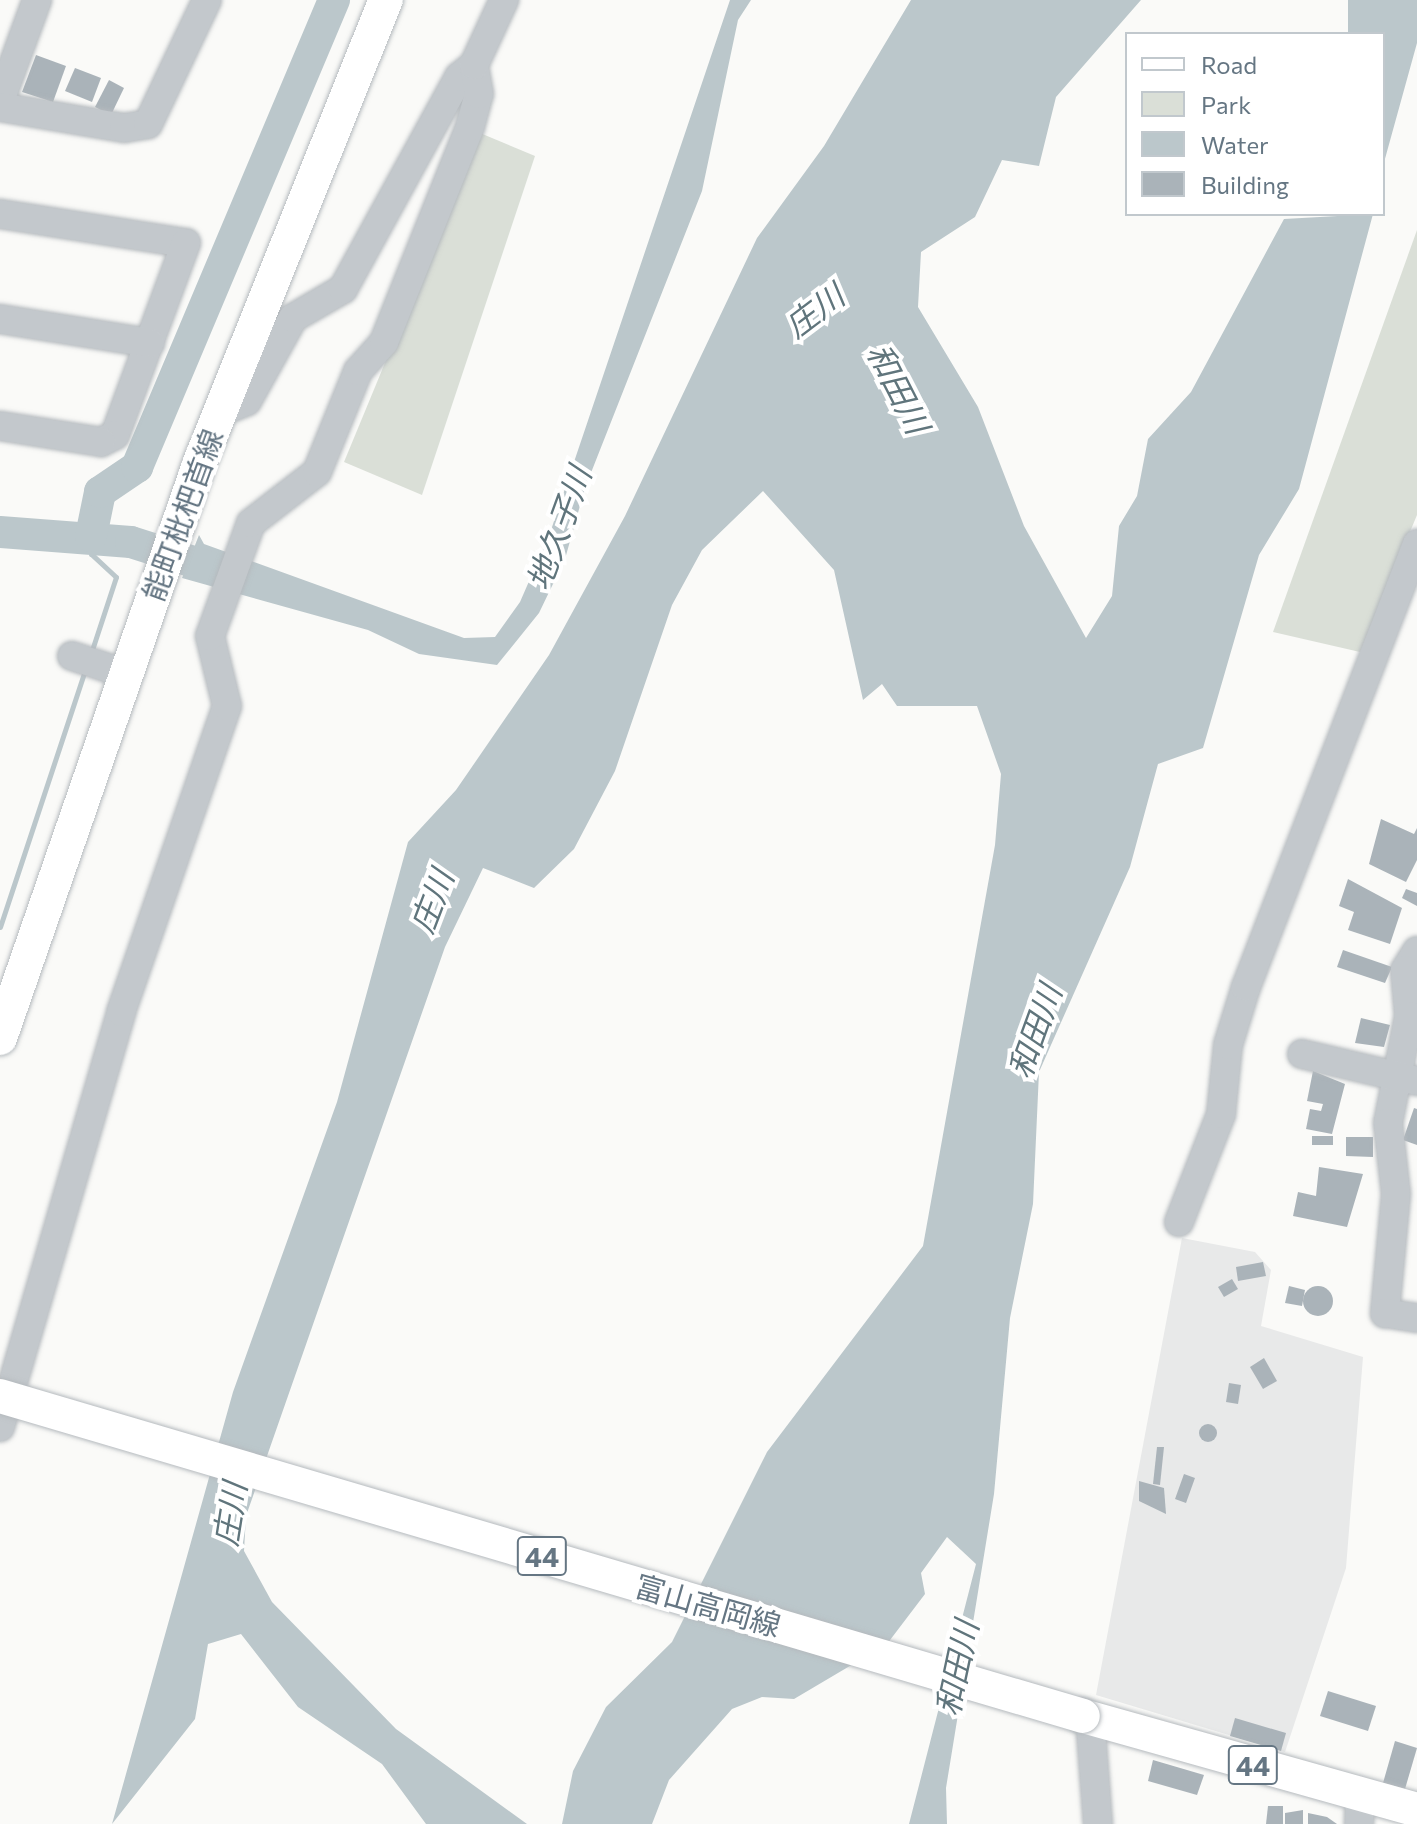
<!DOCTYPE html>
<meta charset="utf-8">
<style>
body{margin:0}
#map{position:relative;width:1417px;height:1824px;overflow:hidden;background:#fafaf8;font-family:Commissioner,"Noto Sans JP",sans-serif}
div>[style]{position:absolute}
.built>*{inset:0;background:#e8e9e9}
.green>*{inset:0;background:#dadfd7}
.water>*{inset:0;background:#bbc7cb}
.stream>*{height:5px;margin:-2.5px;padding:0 2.5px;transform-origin:2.5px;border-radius:2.5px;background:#bbc7cb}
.river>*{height:32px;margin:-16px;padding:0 16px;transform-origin:16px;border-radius:16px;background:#bbc7cb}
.building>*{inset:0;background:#aab3b9}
.round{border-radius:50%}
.roads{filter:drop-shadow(0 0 2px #b5babe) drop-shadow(0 0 2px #b5babe)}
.minor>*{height:28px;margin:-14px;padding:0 14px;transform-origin:14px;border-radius:14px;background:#c3c8cc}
.major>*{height:34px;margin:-17px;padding:0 17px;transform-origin:17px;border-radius:17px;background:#fff}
.bridges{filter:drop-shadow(0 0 2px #b5babe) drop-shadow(0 0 2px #b5babe)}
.major-bridge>*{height:34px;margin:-17px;padding:0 17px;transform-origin:17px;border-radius:17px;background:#fff}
span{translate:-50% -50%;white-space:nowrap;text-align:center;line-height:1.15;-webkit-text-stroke:8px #fff;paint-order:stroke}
.shield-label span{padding:2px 6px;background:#fff;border:2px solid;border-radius:6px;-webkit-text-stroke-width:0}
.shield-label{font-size:28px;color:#657683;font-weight:700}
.street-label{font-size:30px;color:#657683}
.water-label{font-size:32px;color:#60757c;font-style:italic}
.legend{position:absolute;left:1125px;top:32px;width:260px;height:184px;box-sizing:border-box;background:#fff;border:2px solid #c1c8cd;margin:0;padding:10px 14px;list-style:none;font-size:24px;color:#657683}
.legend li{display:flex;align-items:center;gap:16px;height:40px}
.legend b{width:40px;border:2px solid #c1c8cd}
</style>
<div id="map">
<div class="built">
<i style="clip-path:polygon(1182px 1238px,1255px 1252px,1271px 1270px,1261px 1326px,1363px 1357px,1346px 1568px,1285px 1752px,1096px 1695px)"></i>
</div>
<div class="green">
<i style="clip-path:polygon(480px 133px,535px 156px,422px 495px,344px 462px)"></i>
<i style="clip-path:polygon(1417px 230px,1417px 515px,1360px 652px,1273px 632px)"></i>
</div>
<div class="water">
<i style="clip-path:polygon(730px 0,751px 0,738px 20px,702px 191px,585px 488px,565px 559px,539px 613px,497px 665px,419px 654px,368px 630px,182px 578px,199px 535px,204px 544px,464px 638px,495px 637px,520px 602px,550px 533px)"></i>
<i style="clip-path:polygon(911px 0,1141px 0,1056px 97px,1039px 166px,1002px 160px,975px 217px,921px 252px,918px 307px,978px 407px,1024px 526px,1086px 638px,1112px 596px,1119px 526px,1137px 496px,1148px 439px,1191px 392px,1284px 219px,1373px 214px,1299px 489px,1259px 555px,1203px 748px,1158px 764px,1130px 867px,1039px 1072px,1033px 1204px,1010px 1318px,994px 1494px,946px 1788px,947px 1824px,909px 1824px,976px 1564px,947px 1537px,921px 1573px,925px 1594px,887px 1644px,794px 1699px,762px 1697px,732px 1709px,669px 1780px,652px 1824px,562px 1824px,573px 1771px,606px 1707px,672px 1642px,767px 1452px,923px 1246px,995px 845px,1001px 774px,977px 706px,897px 706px,882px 684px,863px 700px,834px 570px,763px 491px,702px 550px,672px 605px,615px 771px,574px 849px,534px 888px,483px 868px,445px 947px,246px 1516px,244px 1551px,272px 1602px,396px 1729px,527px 1824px,426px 1824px,382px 1764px,298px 1707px,241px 1634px,208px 1644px,195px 1719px,112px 1824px,233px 1392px,337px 1102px,408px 842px,456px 790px,549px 655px,625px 516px,757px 238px,824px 146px)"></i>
<i style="clip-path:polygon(1348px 0,1417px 0,1417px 43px,1383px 166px,1383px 34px,1348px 34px)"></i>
</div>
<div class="stream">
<i style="left:91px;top:653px;width:80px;rotate:-71.8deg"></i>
<i style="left:116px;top:577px;width:34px;rotate:-137deg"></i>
<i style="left:91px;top:554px;width:18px;rotate:-90deg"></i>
<i style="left:0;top:927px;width:271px;rotate:-71.7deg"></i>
</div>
<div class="river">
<i style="left:0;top:532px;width:131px;rotate:4.4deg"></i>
<i style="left:131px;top:542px;width:105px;rotate:17.7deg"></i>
<i style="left:91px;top:536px;width:45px;rotate:-78.4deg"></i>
<i style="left:100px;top:492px;width:45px;rotate:-34deg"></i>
<i style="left:137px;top:467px;width:507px;rotate:-67.13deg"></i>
</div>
<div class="building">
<i style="clip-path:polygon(36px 55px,66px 66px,53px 102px,22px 92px)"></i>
<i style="clip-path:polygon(75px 68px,101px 78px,92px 102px,65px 91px)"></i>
<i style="clip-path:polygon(109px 80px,124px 88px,111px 115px,95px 107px)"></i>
<i style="clip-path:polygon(1381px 819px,1414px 834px,1417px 828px,1417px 860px,1406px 882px,1369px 864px)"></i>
<i style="clip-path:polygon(1348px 879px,1402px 908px,1390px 944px,1348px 930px,1354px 912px,1339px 906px)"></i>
<i style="clip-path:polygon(1406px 889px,1417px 893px,1417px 906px,1402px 898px)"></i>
<i style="clip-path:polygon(1343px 950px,1392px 967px,1385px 983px,1337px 967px)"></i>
<i style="clip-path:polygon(1361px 1018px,1390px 1025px,1384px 1047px,1355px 1043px)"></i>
<i style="clip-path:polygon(1313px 1071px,1345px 1084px,1332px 1134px,1306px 1129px,1310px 1109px,1321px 1111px,1323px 1104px,1307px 1101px)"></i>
<i style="clip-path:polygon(1414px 1108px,1417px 1109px,1417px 1145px,1403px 1140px)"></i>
<i style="clip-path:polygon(1312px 1136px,1333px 1136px,1333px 1145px,1312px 1145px)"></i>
<i style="clip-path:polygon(1346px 1137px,1373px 1137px,1373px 1157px,1346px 1156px)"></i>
<i style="clip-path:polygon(1319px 1167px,1363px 1174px,1347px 1227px,1293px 1216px,1298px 1192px,1316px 1196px)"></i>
<i style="clip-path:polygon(1263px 1262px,1266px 1276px,1238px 1281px,1236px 1267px)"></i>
<i style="clip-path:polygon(1232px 1279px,1238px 1289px,1224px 1297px,1218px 1287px)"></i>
<i class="round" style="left:1303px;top:1286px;width:30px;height:30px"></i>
<i style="clip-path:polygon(1289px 1286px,1305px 1290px,1302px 1306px,1285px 1303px)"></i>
<i style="clip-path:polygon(1264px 1358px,1277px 1381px,1263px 1389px,1250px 1367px)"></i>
<i style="clip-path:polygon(1229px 1383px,1241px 1385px,1238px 1404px,1226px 1402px)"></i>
<i class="round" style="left:1199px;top:1424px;width:18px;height:18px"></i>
<i style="clip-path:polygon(1157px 1447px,1164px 1447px,1160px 1485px,1153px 1484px)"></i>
<i style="clip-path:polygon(1184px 1474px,1195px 1478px,1186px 1503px,1175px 1499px)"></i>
<i style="clip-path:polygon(1139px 1481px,1164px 1488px,1166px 1514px,1139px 1501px)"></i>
<i style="clip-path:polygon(1328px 1691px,1376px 1706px,1368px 1731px,1320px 1716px)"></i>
<i style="clip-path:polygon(1235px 1718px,1286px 1733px,1281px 1751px,1230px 1736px)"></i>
<i style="clip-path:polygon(1395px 1741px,1417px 1748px,1405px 1789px,1383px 1783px)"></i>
<i style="clip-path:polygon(1153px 1760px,1204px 1775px,1197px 1795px,1148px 1781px)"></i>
<i style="clip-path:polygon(1268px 1806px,1283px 1806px,1283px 1824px,1266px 1824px)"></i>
<i style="clip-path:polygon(1303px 1810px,1303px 1824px,1285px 1824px,1285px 1813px)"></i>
<i style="clip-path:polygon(1308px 1813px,1327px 1817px,1337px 1824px,1308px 1824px)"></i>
</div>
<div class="roads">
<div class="minor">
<i style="left:0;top:101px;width:108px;rotate:-69.9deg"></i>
<i style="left:0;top:107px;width:126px;rotate:9.6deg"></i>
<i style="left:124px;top:128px;width:24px;rotate:-9deg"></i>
<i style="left:148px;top:124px;width:137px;rotate:-64.6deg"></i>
<i style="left:0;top:214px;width:188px;rotate:8.9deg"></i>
<i style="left:186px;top:243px;width:205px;rotate:110.3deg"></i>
<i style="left:115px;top:435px;width:16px;rotate:153deg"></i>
<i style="left:101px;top:442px;width:102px;rotate:-171deg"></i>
<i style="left:0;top:319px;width:152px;rotate:9.1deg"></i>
<i style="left:218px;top:413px;width:31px;rotate:-22deg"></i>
<i style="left:247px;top:401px;width:95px;rotate:-61deg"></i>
<i style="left:293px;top:318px;width:58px;rotate:-30.1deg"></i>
<i style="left:343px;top:289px;width:242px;rotate:-61.3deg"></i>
<i style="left:459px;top:77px;width:19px;rotate:-39deg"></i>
<i style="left:72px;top:656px;width:57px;rotate:18.4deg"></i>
<i style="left:1417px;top:951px;width:22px;rotate:122deg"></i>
<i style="left:1405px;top:970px;width:46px;rotate:85deg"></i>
<i style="left:1409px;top:1016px;width:109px;rotate:101.1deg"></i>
<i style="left:1388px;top:1123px;width:71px;rotate:83.6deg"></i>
<i style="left:1396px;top:1194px;width:120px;rotate:95.3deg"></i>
<i style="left:1385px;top:1313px;width:32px;rotate:9deg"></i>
<i style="left:1302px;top:1054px;width:118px;rotate:13.2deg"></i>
<i style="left:1179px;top:1222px;width:116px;rotate:-68.7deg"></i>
<i style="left:1221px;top:1114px;width:69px;rotate:-84.2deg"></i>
<i style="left:1228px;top:1045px;width:61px;rotate:-72.8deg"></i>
<i style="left:1246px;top:987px;width:475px;rotate:-68.9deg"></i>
<i style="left:0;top:1427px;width:432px;rotate:-73.7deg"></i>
<i style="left:121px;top:1012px;width:324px;rotate:-70.9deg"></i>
<i style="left:227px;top:706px;width:72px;rotate:-103.7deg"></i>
<i style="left:210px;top:636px;width:120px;rotate:-70.1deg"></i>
<i style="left:251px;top:523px;width:83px;rotate:-37.7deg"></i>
<i style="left:317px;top:472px;width:109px;rotate:-67.9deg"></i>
<i style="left:358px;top:371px;width:39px;rotate:-48deg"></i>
<i style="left:384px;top:342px;width:232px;rotate:-68.2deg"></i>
<i style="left:470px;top:127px;width:34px;rotate:-75deg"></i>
<i style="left:479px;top:94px;width:29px;rotate:-100deg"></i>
<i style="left:474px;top:65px;width:72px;rotate:-65.2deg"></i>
<i style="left:1090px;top:1718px;width:106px;rotate:85.7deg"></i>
<i style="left:1359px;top:1824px;width:31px;rotate:-88deg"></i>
</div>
<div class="major">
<i style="left:0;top:1038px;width:610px;rotate:-70.85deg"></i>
<i style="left:200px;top:462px;width:498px;rotate:-68.1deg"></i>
<i style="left:1083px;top:1716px;width:347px;rotate:15.7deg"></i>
</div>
</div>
<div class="bridges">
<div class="major-bridge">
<i style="left:0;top:1396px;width:1129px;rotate:16.46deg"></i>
</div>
</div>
<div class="shield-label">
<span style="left:542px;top:1556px">44</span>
<span style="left:1253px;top:1765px">44</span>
</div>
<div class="street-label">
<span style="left:182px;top:515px;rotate:-70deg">能町枇杷首線</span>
<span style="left:708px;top:1605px;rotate:16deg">富山高岡線</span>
</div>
<div class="water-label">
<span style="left:814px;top:310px;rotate:-37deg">庄川</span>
<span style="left:899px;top:388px;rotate:63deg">和田川</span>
<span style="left:558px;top:528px;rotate:-70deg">地久子川</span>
<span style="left:431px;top:901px;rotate:-69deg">庄川</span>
<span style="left:1034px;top:1031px;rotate:-70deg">和田川</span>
<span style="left:229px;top:1514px;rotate:-81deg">庄川</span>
<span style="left:956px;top:1668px;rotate:-78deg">和田川</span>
</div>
<ul class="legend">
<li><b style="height:10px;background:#fff"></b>Road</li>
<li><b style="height:22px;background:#dadfd7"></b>Park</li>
<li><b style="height:22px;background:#bbc7cb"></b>Water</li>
<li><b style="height:22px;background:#aab3b9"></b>Building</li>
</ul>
</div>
